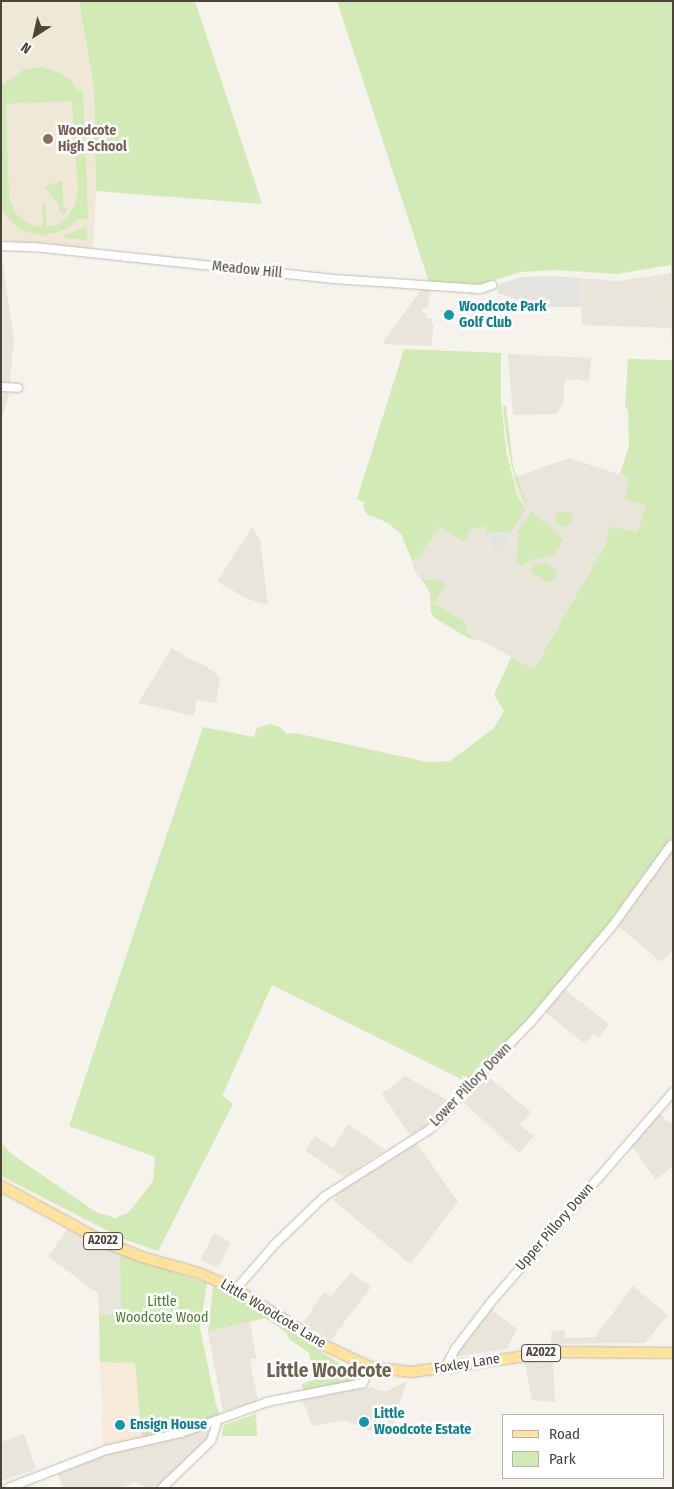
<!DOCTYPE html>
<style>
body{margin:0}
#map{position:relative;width:674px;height:1489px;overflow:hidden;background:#f6f3ec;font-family:"Fira Sans Condensed",sans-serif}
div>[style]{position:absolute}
.residential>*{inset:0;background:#eae5da}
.commercial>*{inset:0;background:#f7ead8}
.education>*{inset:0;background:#efe8d6}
.green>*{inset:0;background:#d2eab5}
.round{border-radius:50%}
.parking>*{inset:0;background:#e5e3e0}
.roads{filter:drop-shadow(0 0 1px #c2bbae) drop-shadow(0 0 1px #c2bbae)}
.minor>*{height:8px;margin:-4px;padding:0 4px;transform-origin:4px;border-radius:4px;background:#fff}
.major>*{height:10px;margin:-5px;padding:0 5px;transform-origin:5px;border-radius:5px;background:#ffe39c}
.dots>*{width:14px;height:14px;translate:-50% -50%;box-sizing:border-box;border:2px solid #fff;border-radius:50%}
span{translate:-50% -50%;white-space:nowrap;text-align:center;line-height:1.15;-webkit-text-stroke:5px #fff;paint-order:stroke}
.shield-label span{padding:1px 4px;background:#fff;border:1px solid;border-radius:4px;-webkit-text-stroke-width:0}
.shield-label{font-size:12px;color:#4b4439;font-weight:700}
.education-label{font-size:14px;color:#785e54;font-weight:700}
.left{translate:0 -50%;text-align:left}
.street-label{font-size:14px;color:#4b4439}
.culture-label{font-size:14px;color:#0d838f;font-weight:700}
.park-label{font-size:14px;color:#4a7f2a}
.district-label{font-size:19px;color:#6e6250;font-weight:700}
.frame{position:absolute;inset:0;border:2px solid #4b4439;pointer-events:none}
.legend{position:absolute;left:502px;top:1414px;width:162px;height:65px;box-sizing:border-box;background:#fff;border:1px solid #b7b4b0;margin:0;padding:6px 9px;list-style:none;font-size:15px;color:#4b4439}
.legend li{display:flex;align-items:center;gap:10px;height:25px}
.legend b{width:25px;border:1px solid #b7b4b0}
.north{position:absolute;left:10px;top:10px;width:50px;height:50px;-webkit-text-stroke:4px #fff;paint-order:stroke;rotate:215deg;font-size:14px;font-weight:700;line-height:20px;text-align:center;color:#4b4439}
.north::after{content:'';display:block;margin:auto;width:18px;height:22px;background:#4b4439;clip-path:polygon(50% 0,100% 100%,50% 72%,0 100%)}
</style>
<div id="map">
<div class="residential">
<i style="clip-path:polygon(1px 252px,14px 340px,8px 400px,1px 421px)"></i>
<i style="clip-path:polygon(671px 273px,671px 328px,582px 325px,580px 278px,617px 281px)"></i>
<i style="clip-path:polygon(422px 288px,431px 289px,427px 308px,422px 308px,422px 312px,426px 313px,426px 318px,432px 318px,432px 323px,434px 323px,431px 346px,382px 344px)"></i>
<i style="clip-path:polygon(508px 354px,591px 358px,589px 381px,565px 379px,563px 404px,556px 414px,513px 415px)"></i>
<i style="clip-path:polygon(569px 458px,630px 478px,646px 505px,637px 532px,610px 526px,604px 547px,534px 669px,482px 641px,468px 638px,436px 619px,431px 612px,429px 590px,414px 570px,412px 561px,419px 558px,438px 527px,466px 542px,468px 530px,525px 510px,513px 478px)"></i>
<i style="clip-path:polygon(252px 527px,260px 540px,268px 605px,247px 599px,217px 581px)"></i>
<i style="clip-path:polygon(172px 648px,187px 658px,206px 666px,220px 677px,216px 703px,197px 700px,194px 716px,138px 703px)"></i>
<i style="clip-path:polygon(673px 849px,673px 950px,661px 962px,617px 925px)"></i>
<i style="clip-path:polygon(564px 989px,609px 1024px,599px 1037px,594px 1034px,585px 1044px,545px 1012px)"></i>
<i style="clip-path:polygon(485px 1074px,531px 1112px,520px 1125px,534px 1136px,519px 1153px,462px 1101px)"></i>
<i style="clip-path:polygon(405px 1076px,451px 1102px,428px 1125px,410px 1135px,382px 1094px)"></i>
<i style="clip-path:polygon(658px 1113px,673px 1125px,673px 1166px,656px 1180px,631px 1145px)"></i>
<i style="clip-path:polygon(348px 1124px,385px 1150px,344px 1177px,305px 1150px,315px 1136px,333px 1148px)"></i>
<i style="clip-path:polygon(416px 1142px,458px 1202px,410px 1264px,334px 1201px,338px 1190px)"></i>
<i style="clip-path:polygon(68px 1229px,104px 1249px,108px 1248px,120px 1254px,121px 1314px,99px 1315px,98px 1294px,48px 1256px)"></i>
<i style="clip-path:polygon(214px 1233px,231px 1242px,218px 1268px,200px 1260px)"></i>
<i style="clip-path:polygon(351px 1272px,371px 1287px,331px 1340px,303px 1323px,324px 1292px,331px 1297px)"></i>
<i style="clip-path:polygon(633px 1286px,668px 1315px,645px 1343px,551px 1344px,552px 1331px,565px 1330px,565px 1338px,595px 1337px)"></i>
<i style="clip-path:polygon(490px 1308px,517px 1329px,507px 1349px,453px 1357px)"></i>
<i style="clip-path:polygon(250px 1322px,256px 1358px,250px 1359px,258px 1402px,223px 1411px,208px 1332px)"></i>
<i style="clip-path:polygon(553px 1360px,555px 1402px,532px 1400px,525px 1363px)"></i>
<i style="clip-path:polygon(407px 1381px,393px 1425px,376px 1433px,344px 1420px,312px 1426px,302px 1399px,372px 1387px,380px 1391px,387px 1391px)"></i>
<i style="clip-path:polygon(214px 1425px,208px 1439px,157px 1488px,146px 1488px,136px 1482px,121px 1488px,63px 1488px,58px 1474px,107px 1454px,182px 1436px)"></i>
<i style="clip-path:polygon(24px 1434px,36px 1469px,1px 1481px,1px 1442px)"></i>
</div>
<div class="commercial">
<i style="clip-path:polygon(100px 1362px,135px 1363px,142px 1439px,103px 1447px)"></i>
</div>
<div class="education">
<i style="clip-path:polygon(1px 1px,79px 1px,94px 88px,96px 191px,93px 249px,1px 240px)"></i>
</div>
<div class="green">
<i style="clip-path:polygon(79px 1px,195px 1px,262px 204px,96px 191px,94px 88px)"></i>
<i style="clip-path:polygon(337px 1px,673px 1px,673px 838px,645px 881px,529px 1021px,473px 1080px,461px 1075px,465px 1081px,272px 985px,222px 1096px,233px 1104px,158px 1251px,126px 1240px,1px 1176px,1px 1143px,13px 1155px,96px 1212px,115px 1218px,129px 1212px,153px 1181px,155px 1157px,69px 1126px,203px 727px,254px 737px,257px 728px,270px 724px,280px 727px,286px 734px,295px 733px,427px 762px,450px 761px,494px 728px,504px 711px,494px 695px,511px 657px,534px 669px,604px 547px,610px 526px,637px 532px,646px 505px,625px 500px,630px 478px,620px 474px,629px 445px,628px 410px,625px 407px,628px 359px,672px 360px,671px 265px,617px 274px,555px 270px,521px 272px,478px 285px,429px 282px)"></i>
<i style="clip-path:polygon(evenodd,42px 67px,60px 73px,71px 80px,78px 91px,83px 90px,88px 219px,78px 219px,65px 230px,42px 236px,20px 230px,4px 213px,1px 213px,1px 86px,23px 70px,42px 67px,72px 101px,78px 191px,76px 203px,67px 217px,58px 224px,47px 227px,45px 202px,42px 202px,43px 227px,35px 226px,25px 222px,16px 214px,9px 199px,6px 104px,72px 101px)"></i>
<i style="clip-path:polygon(62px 180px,63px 206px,68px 210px,63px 215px,58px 208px,60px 207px,45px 187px)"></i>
<i style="clip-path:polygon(86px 226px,88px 240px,63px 238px,64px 236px)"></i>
<i style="clip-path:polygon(404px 349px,501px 353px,501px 400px,506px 450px,516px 491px,525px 510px,512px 531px,487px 533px,485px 526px,469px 530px,466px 542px,438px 527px,419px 558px,412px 561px,401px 534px,388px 523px,367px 514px,363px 507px,364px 502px,357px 499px)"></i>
<i style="clip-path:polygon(506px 405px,513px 466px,528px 506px,522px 497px,512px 468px,506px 435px,503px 407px)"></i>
<i style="clip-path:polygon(532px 511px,562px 538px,561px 544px,553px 556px,532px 559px,521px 566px,517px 562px,519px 529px)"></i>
<i class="round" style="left:556px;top:511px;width:16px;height:16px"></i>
<i style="clip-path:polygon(548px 562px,555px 569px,556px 575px,555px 579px,549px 583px,532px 573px,531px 568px,536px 564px)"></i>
<i style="clip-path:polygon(438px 579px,445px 584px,434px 604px,467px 623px,466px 631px,476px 640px,468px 638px,434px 617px,431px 612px,431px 595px,423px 580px)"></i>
<i style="clip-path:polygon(120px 1254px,207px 1283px,200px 1328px,216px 1405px,220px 1416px,180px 1431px,142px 1439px,135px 1363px,100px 1362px,99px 1315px,121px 1314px)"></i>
<i style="clip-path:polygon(213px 1285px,234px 1294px,337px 1362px,360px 1372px,360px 1377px,357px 1380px,303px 1391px,302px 1384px,314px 1380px,309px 1353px,289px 1339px,286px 1332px,265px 1318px,208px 1332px)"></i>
<i style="clip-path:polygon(256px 1414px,257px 1436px,222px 1436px,224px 1425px)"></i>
</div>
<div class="parking">
<i style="clip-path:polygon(554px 276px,580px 278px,581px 307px,520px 307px,520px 301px,498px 293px,498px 285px,521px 277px)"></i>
<i style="clip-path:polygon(512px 531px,500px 552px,494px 549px,492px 535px,487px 533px)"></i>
</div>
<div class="roads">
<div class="minor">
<i style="left:1px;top:246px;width:33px;rotate:2deg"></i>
<i style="left:34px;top:247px;width:302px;rotate:6.1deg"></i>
<i style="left:334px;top:279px;width:146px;rotate:3.9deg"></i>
<i style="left:480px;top:289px;width:13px;rotate:-18deg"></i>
<i style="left:1px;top:387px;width:17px;rotate:3deg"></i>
<i style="left:236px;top:1289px;width:61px;rotate:-49deg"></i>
<i style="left:276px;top:1243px;width:68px;rotate:-43.8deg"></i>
<i style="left:325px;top:1196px;width:125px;rotate:-32.5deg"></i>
<i style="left:430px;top:1129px;width:15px;rotate:-42deg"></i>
<i style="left:441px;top:1119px;width:39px;rotate:-50deg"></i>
<i style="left:466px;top:1089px;width:92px;rotate:-45.9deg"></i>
<i style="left:530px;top:1023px;width:128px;rotate:-49.7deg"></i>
<i style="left:613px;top:925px;width:99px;rotate:-54.1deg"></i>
<i style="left:445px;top:1368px;width:21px;rotate:-62deg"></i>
<i style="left:455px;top:1349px;width:59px;rotate:-52.5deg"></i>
<i style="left:491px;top:1302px;width:278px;rotate:-49.1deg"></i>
<i style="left:8px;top:1488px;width:105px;rotate:-21.2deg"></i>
<i style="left:106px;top:1450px;width:77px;rotate:-12.8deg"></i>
<i style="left:181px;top:1433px;width:91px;rotate:-19.8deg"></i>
<i style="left:267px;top:1402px;width:98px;rotate:-11.2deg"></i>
<i style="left:363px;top:1383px;width:17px;rotate:-66deg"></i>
<i style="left:162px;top:1488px;width:68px;rotate:-43.8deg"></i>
<i style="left:211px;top:1441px;width:22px;rotate:-72deg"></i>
</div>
<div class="major">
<i style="left:1px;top:1186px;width:117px;rotate:28.5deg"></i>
<i style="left:104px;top:1242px;width:41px;rotate:21.5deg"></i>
<i style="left:142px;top:1257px;width:59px;rotate:15.7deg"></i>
<i style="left:199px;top:1273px;width:40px;rotate:23.4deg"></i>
<i style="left:236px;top:1289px;width:102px;rotate:32.6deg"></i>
<i style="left:322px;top:1344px;width:53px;rotate:25.6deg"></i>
<i style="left:370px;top:1367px;width:41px;rotate:7deg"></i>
<i style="left:411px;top:1372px;width:146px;rotate:-7.9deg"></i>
<i style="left:556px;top:1352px;width:117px;rotate:0.5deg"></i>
</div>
</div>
<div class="dots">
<i style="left:48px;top:139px;background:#8d6e63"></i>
<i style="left:449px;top:315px;background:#0f9aa8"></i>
<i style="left:364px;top:1422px;background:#0f9aa8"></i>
<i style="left:120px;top:1425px;background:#0f9aa8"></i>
</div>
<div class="shield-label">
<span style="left:103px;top:1241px">A2022</span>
<span style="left:541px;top:1353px">A2022</span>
</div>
<div class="education-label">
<span class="left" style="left:58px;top:139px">Woodcote<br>High School</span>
</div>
<div class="street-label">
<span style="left:247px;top:270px;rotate:6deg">Meadow Hill</span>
<span style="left:471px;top:1085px;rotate:-46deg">Lower Pillory Down</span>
<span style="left:555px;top:1227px;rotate:-49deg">Upper Pillory Down</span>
<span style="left:273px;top:1314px;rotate:31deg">Little Woodcote Lane</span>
<span style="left:467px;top:1364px;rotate:-9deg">Foxley Lane</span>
</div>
<div class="culture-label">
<span class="left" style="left:459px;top:315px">Woodcote Park<br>Golf Club</span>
<span class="left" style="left:374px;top:1422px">Little<br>Woodcote Estate</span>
<span class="left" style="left:130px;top:1425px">Ensign House</span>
</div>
<div class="park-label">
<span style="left:162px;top:1310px">Little<br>Woodcote Wood</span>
</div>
<div class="district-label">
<span style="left:329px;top:1371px">Little Woodcote</span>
</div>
<div class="frame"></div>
<ul class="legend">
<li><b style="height:6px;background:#ffe39c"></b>Road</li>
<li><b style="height:14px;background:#d2eab5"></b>Park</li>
</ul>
<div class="north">N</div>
</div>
